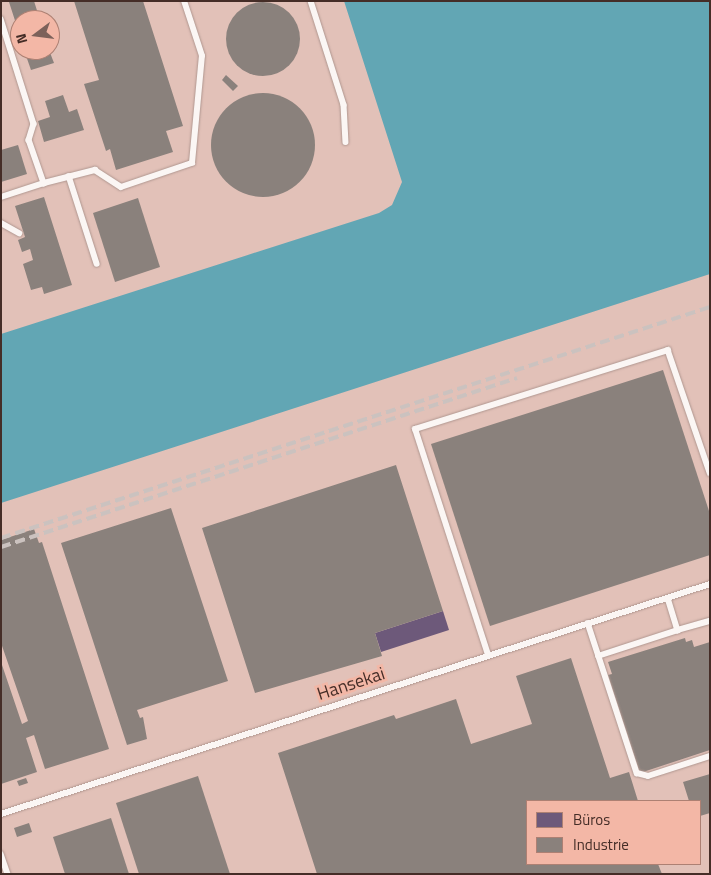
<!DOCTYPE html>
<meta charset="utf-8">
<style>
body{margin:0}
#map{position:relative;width:711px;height:875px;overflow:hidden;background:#e2c1b8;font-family:"Titillium Web",sans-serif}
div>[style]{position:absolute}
.water>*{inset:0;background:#62a6b4}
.offices>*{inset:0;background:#6d597a}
.industry>*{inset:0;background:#8a817c}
.round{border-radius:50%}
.roads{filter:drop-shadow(0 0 1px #b09790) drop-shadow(0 0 1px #b09790)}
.lane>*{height:5.5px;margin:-2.75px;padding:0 2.75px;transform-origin:2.75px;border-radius:2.75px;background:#fbf6f4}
.rail>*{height:4px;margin-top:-2px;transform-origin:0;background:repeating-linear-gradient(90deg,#cbc2bf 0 10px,transparent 0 15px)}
span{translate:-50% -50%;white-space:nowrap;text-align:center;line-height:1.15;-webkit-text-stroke:5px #f3b7a6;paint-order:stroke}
.street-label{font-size:18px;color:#452d27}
.frame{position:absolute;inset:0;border:2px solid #452d27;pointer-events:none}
.legend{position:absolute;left:526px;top:800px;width:175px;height:65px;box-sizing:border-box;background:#f3b7a6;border:1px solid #ad8073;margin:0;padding:6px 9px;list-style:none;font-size:15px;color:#452d27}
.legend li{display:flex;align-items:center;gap:10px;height:25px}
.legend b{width:25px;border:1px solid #ad8073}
.north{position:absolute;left:10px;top:10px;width:50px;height:50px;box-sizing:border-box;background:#f3b7a6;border:1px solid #ad8073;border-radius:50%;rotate:255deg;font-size:14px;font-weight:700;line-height:20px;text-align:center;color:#452d27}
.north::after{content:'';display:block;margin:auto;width:18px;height:22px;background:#7c615a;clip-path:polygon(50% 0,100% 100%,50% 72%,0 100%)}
</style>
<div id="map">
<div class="water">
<i style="clip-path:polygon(344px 1px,710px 1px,710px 274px,1px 503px,1px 334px,379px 213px,392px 205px,402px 182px)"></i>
</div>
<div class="offices">
<i style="clip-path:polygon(443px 611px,449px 630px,381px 652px,375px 633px)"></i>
</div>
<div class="industry">
<i style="clip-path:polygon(12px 1px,34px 1px,40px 20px,20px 20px,20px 36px,9px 2px)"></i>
<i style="clip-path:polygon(74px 1px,143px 1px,183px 126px,166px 131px,173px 152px,116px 170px,110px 149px,106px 151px,84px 84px,99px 80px)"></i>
<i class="round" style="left:226px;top:2px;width:74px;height:74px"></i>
<i style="clip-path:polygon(24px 50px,49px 50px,54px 63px,31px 70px)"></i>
<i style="clip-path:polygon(226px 75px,238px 86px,233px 91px,222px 80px)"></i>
<i class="round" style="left:211px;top:93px;width:104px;height:104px"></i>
<i style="clip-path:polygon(63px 95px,69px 112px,77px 109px,84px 130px,44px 142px,38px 121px,50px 117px,45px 101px)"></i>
<i style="clip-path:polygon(18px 145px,27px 174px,1px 182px,1px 150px)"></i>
<i style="clip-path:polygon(44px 197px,72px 285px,44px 294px,42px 287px,31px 290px,23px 264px,33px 260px,30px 249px,22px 252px,18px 240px,25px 237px,15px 206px)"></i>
<i style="clip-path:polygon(138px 198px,160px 267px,115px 282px,93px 213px)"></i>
<i style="clip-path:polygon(663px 370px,710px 514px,710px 555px,490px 626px,431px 444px)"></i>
<i style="clip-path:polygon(396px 465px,443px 611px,375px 633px,382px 656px,255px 693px,202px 528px)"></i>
<i style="clip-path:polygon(171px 508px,228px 681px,137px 710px,140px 718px,143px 717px,147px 739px,127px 745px,61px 543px)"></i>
<i style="clip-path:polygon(34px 529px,39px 543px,42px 542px,109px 749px,45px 769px,34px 735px,26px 738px,37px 772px,1px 784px,1px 662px,22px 724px,28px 721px,1px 643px,1px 540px)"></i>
<i style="clip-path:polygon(685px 638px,686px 642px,692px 640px,694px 647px,710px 642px,710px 750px,640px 773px,608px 675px,612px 674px,608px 662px)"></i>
<i style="clip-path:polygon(571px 658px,610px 778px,629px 772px,638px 801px,527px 801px,527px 864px,658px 864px,662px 874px,317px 874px,278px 753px,394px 715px,396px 719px,456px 699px,471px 744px,532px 724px,516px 676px)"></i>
<i style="clip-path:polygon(710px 774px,710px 813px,700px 816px,700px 801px,689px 801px,683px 782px)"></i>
<i style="clip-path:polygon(198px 776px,230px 874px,139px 874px,116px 803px)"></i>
<i style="clip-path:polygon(26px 778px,28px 783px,19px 786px,17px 781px)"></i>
<i style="clip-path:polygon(111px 818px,129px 874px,65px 874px,53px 837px)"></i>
<i style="clip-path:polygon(29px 823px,32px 832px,17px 837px,14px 828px)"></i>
</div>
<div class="roads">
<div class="lane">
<i style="left:311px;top:1px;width:109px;rotate:72.4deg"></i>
<i style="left:344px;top:105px;width:37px;rotate:87deg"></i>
<i style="left:1px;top:19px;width:110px;rotate:72.6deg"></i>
<i style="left:34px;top:124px;width:17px;rotate:107deg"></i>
<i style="left:29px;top:140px;width:46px;rotate:70.8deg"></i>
<i style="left:44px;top:183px;width:53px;rotate:-14.3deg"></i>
<i style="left:95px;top:170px;width:31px;rotate:33deg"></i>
<i style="left:121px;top:187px;width:75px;rotate:-18.7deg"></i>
<i style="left:192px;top:163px;width:107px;rotate:-84.7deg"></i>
<i style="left:202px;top:56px;width:58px;rotate:-108.1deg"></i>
<i style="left:69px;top:176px;width:92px;rotate:72.3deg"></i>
<i style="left:1px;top:197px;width:45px;rotate:-18deg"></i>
<i style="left:1px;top:223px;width:21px;rotate:29deg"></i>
<i style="left:668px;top:598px;width:34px;rotate:73deg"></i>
<i style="left:678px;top:630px;width:33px;rotate:-16deg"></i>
<i style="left:588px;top:623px;width:158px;rotate:71.9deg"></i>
<i style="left:637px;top:773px;width:11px;rotate:15deg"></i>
<i style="left:648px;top:776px;width:65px;rotate:-17.9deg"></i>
<i style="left:488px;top:655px;width:237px;rotate:-107.9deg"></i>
<i style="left:415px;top:429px;width:265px;rotate:-17.3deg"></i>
<i style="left:668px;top:350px;width:130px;rotate:71.1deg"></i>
<i style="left:598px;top:656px;width:84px;rotate:-18deg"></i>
<i style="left:1px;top:814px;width:745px;rotate:-17.97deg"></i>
<i style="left:1px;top:854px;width:21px;rotate:71deg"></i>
</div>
</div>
<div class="rail">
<i style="left:1px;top:538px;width:746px;rotate:-18.05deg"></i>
<i style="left:1px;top:547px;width:543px;rotate:-18.13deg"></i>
</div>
<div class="street-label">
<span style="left:351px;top:684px;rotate:-18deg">Hansekai</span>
</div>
<div class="frame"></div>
<ul class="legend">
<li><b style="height:14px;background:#6d597a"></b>Büros</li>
<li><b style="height:14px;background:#8a817c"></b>Industrie</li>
</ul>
<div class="north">N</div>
</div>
